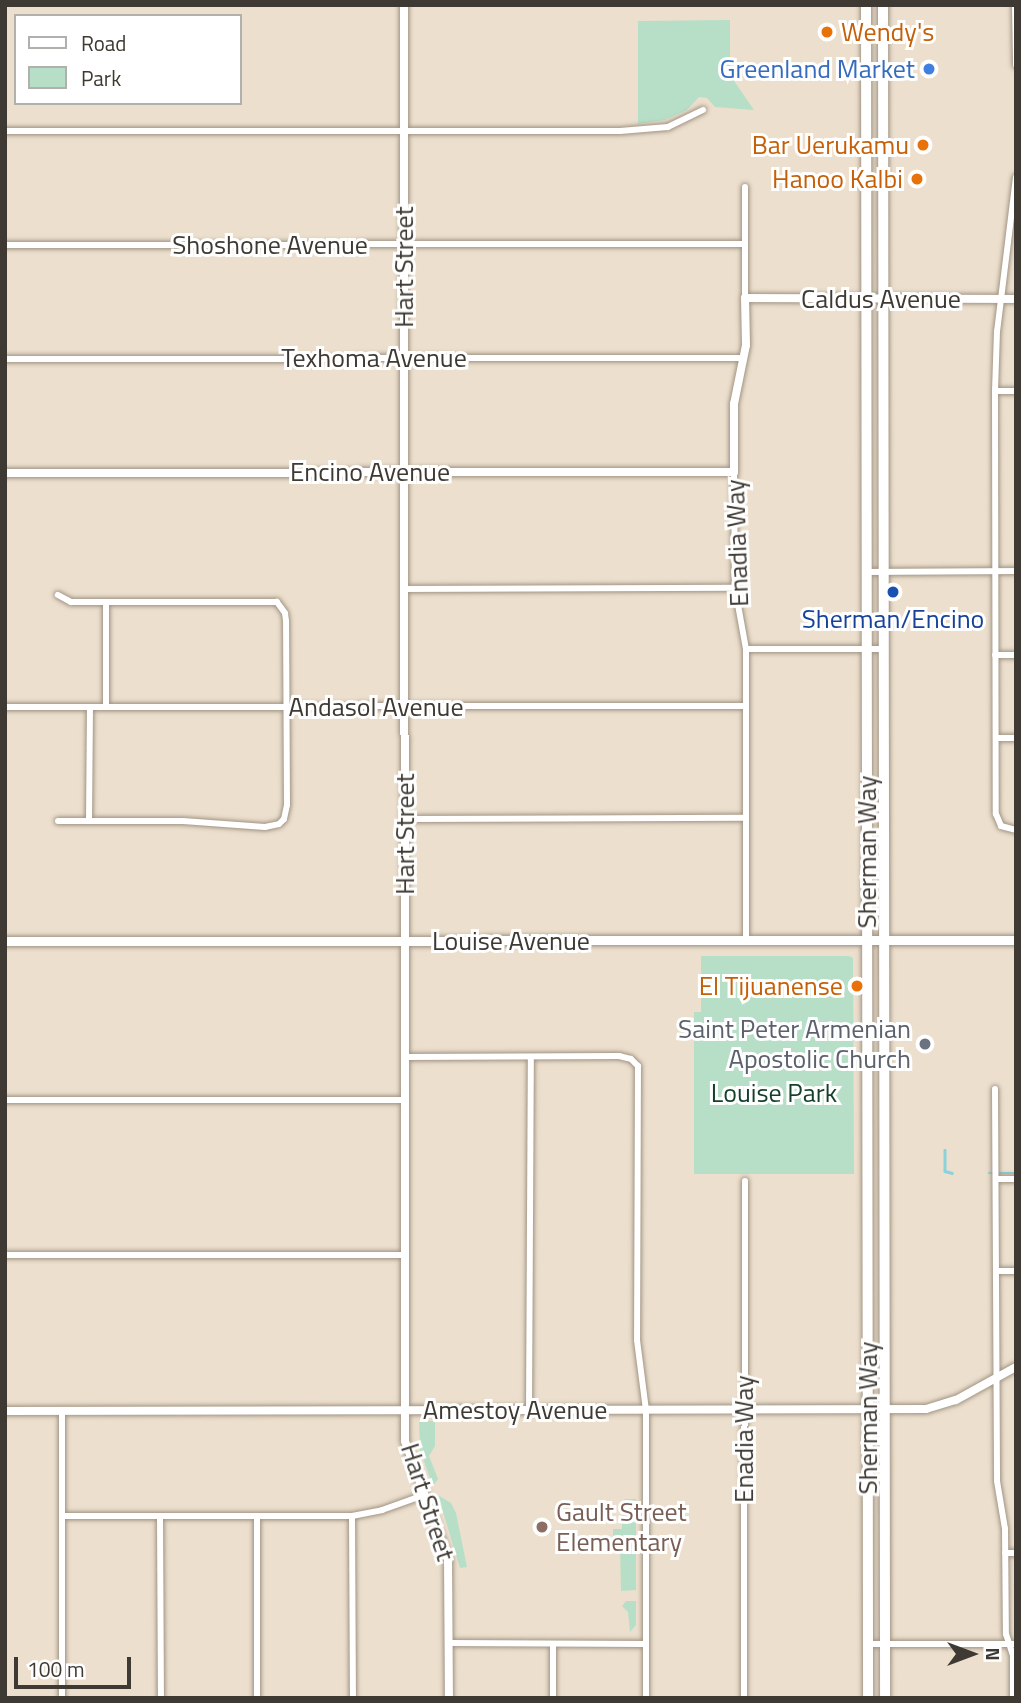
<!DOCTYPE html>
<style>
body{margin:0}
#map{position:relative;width:1021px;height:1703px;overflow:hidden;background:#ecdfcd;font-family:"Titillium Web",sans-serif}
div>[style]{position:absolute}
.green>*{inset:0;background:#b7dfc7}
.stream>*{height:2.5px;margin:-1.25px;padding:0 1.25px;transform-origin:1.25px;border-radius:1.25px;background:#8bd2db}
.roads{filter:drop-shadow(0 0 2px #a19484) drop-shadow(0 0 2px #a19484)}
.minor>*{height:6px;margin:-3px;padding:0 3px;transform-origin:3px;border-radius:3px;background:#fff}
.tertiary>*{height:8px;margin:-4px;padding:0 4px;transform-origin:4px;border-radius:4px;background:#fff}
.secondary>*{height:9px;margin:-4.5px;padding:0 4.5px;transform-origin:4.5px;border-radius:4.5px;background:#fff}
.primary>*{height:10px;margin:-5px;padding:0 5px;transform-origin:5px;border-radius:5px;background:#fff}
.dots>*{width:19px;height:19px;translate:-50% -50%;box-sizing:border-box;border:4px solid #fff;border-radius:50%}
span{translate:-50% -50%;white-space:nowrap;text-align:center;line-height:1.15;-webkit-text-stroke:6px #fff;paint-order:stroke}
.food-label{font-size:26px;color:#c56008}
.left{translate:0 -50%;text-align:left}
.right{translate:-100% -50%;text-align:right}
.shop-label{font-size:26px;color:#366cbe}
.street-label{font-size:26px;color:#3e3932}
.transit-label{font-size:26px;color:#164399}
.worship-label{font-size:26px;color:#5b616d}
.park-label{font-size:26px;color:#143f2a}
.education-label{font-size:26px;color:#785e54}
.frame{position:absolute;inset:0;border:7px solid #3e3932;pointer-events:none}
.legend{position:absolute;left:14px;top:14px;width:228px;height:91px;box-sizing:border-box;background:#fff;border:2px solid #b2b0ad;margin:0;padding:9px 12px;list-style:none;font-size:21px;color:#3e3932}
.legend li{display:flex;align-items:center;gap:14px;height:35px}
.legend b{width:35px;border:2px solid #b2b0ad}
.north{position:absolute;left:937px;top:1619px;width:70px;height:70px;-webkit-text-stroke:5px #fff;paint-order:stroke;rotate:90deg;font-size:19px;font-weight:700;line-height:28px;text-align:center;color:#3e3932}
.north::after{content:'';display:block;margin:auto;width:24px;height:32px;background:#3e3932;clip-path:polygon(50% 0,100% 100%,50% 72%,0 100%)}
.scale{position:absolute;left:14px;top:1657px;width:117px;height:32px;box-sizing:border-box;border:4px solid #3e3932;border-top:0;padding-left:9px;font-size:21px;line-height:24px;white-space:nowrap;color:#3e3932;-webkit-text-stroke:5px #fff;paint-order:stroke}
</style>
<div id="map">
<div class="green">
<i style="clip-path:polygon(730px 20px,730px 75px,754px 110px,715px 107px,707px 98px,699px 97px,687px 110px,665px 120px,638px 124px,638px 21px)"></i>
<i style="clip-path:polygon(701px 956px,849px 956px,853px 958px,854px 1174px,694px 1174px,694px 1012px,701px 1012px)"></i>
<i style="clip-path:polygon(419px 1421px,435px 1421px,435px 1446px,429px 1456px,438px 1479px,433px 1486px,420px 1450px)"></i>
<i style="clip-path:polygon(438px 1495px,451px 1503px,456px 1513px,467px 1567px,460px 1568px)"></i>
<i style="clip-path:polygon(625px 1499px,636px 1499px,636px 1540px,613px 1540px,613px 1529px,622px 1529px,622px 1502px)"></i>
<i style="clip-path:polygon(620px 1543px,636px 1543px,636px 1590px,621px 1591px)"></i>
<i style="clip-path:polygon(626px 1601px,636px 1601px,636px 1625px,630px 1632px,628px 1612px,622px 1606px)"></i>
</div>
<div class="stream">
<i style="left:945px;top:1150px;width:21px;rotate:90deg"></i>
<i style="left:945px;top:1171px;width:7px;rotate:16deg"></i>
<i style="left:989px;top:1173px;width:27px"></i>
</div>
<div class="roads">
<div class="minor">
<i style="left:1015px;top:5px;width:60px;rotate:89deg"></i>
<i style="left:5px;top:131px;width:615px"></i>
<i style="left:620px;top:131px;width:48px;rotate:-4.8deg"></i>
<i style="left:668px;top:127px;width:39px;rotate:-26deg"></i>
<i style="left:1016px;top:177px;width:155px;rotate:97deg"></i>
<i style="left:997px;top:331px;width:60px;rotate:91.9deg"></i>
<i style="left:995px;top:391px;width:423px;rotate:89.9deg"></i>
<i style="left:996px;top:814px;width:13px;rotate:67deg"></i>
<i style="left:1001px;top:826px;width:16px;rotate:15deg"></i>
<i style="left:745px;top:187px;width:111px;rotate:90deg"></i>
<i style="left:5px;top:245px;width:740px;rotate:-0.08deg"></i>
<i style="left:5px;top:359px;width:738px;rotate:-0.08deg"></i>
<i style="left:995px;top:391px;width:21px"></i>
<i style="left:734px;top:472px;width:116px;rotate:89.5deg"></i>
<i style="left:735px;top:588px;width:62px;rotate:79.8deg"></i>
<i style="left:746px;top:649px;width:292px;rotate:90deg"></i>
<i style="left:867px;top:572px;width:149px;rotate:-0.4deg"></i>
<i style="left:405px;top:589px;width:330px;rotate:-0.2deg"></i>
<i style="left:746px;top:649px;width:138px"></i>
<i style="left:995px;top:655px;width:21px"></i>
<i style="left:5px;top:707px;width:741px;rotate:-0.08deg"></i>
<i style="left:106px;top:707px;width:105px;rotate:-90deg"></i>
<i style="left:996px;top:738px;width:20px"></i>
<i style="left:405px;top:819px;width:341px;rotate:-0.2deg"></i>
<i style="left:58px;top:821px;width:125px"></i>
<i style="left:183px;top:821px;width:82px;rotate:4.2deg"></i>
<i style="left:265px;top:827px;width:14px;rotate:-12deg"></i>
<i style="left:279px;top:824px;width:7px;rotate:-45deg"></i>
<i style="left:284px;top:819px;width:14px;rotate:-78deg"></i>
<i style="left:287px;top:805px;width:184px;rotate:-90.3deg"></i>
<i style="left:286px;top:621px;width:8px;rotate:-97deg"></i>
<i style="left:285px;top:613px;width:14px;rotate:-126deg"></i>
<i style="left:277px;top:602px;width:206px;rotate:180deg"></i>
<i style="left:71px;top:602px;width:15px;rotate:-152deg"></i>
<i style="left:89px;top:821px;width:113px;rotate:-89.5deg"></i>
<i style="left:405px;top:1057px;width:214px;rotate:-0.3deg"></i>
<i style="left:619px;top:1056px;width:12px;rotate:14deg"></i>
<i style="left:631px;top:1059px;width:10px;rotate:45deg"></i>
<i style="left:638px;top:1066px;width:274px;rotate:90.2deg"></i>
<i style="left:637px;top:1340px;width:71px;rotate:82.7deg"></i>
<i style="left:646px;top:1410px;width:288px;rotate:90deg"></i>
<i style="left:995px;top:1089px;width:392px;rotate:89.7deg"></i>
<i style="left:997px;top:1481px;width:49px;rotate:80.5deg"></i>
<i style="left:1005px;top:1529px;width:105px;rotate:89.5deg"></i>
<i style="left:1006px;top:1634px;width:22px;rotate:72deg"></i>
<i style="left:1013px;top:1655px;width:43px;rotate:90deg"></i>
<i style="left:5px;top:1100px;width:399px"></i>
<i style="left:996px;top:1179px;width:20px"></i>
<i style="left:5px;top:1255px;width:400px"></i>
<i style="left:996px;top:1271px;width:20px"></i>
<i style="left:529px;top:1410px;width:352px;rotate:-89.7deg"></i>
<i style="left:62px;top:1516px;width:290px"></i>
<i style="left:352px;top:1516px;width:31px;rotate:-11deg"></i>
<i style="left:382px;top:1510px;width:45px;rotate:-19.7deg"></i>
<i style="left:160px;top:1516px;width:182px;rotate:89.7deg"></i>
<i style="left:257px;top:1516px;width:182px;rotate:90deg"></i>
<i style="left:352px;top:1516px;width:182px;rotate:89.7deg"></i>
<i style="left:1005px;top:1553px;width:11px"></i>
<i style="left:449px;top:1643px;width:197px;rotate:0.3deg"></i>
<i style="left:553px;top:1644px;width:54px;rotate:90deg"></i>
<i style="left:868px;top:1644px;width:148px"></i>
<i style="left:62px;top:1698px;width:287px;rotate:-90deg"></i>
<i style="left:744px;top:1698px;width:517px;rotate:-89.89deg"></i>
</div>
<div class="tertiary">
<i style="left:404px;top:5px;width:1436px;rotate:89.96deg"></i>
<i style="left:405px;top:1441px;width:127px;rotate:70.1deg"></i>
<i style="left:448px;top:1560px;width:138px;rotate:89.6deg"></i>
<i style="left:5px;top:473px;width:729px;rotate:-0.08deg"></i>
<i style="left:734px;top:472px;width:68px;rotate:-90deg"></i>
<i style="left:734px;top:404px;width:60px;rotate:-78.5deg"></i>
<i style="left:746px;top:345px;width:47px;rotate:-91.2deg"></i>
<i style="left:745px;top:298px;width:271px;rotate:0.2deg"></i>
<i style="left:5px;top:1411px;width:921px;rotate:-0.12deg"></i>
<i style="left:926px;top:1409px;width:31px;rotate:-17deg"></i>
<i style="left:956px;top:1400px;width:68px;rotate:-28.8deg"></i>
</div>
<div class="secondary">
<i style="left:5px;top:941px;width:1011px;rotate:-0.06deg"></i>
</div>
<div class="primary">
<i style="left:866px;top:5px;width:1693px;rotate:89.93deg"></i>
<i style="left:883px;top:5px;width:1693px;rotate:89.93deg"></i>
</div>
</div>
<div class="dots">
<i style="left:827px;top:32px;background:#e8710a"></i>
<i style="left:929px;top:69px;background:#3f7fe0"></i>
<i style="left:923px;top:145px;background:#e8710a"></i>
<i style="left:917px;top:179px;background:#e8710a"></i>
<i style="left:893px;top:592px;background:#1a4fb4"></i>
<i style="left:857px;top:986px;background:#e8710a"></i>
<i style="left:925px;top:1044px;background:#6b7280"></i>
<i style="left:542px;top:1527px;background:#8d6e63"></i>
</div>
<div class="food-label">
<span class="left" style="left:841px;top:32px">Wendy's</span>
<span class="right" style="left:909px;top:145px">Bar Uerukamu</span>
<span class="right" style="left:903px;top:179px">Hanoo Kalbi</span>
<span class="right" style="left:843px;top:986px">El Tijuanense</span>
</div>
<div class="shop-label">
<span class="right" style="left:915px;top:69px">Greenland Market</span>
</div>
<div class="street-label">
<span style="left:270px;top:245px">Shoshone Avenue</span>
<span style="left:404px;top:267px;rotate:-90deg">Hart Street</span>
<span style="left:881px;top:299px">Caldus Avenue</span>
<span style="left:374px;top:358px">Texhoma Avenue</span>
<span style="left:370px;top:472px">Encino Avenue</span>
<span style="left:737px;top:543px;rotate:-92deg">Enadia Way</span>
<span style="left:376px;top:707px">Andasol Avenue</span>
<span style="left:405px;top:834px;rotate:-90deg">Hart Street</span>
<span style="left:867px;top:852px;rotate:-90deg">Sherman Way</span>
<span style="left:511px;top:941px">Louise Avenue</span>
<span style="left:515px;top:1410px">Amestoy Avenue</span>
<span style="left:868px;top:1418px;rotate:-90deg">Sherman Way</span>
<span style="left:744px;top:1439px;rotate:-90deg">Enadia Way</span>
<span style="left:428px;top:1502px;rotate:72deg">Hart Street</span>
</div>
<div class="transit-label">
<span style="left:893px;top:619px">Sherman/Encino</span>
</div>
<div class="worship-label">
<span class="right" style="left:911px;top:1044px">Saint Peter Armenian<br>Apostolic Church</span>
</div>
<div class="park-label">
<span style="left:774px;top:1093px">Louise Park</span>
</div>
<div class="education-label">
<span class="left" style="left:556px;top:1527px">Gault Street<br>Elementary</span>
</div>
<div class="frame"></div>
<ul class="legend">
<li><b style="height:9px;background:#fff"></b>Road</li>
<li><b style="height:19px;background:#b7dfc7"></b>Park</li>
</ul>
<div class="north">N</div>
<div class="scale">100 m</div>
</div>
